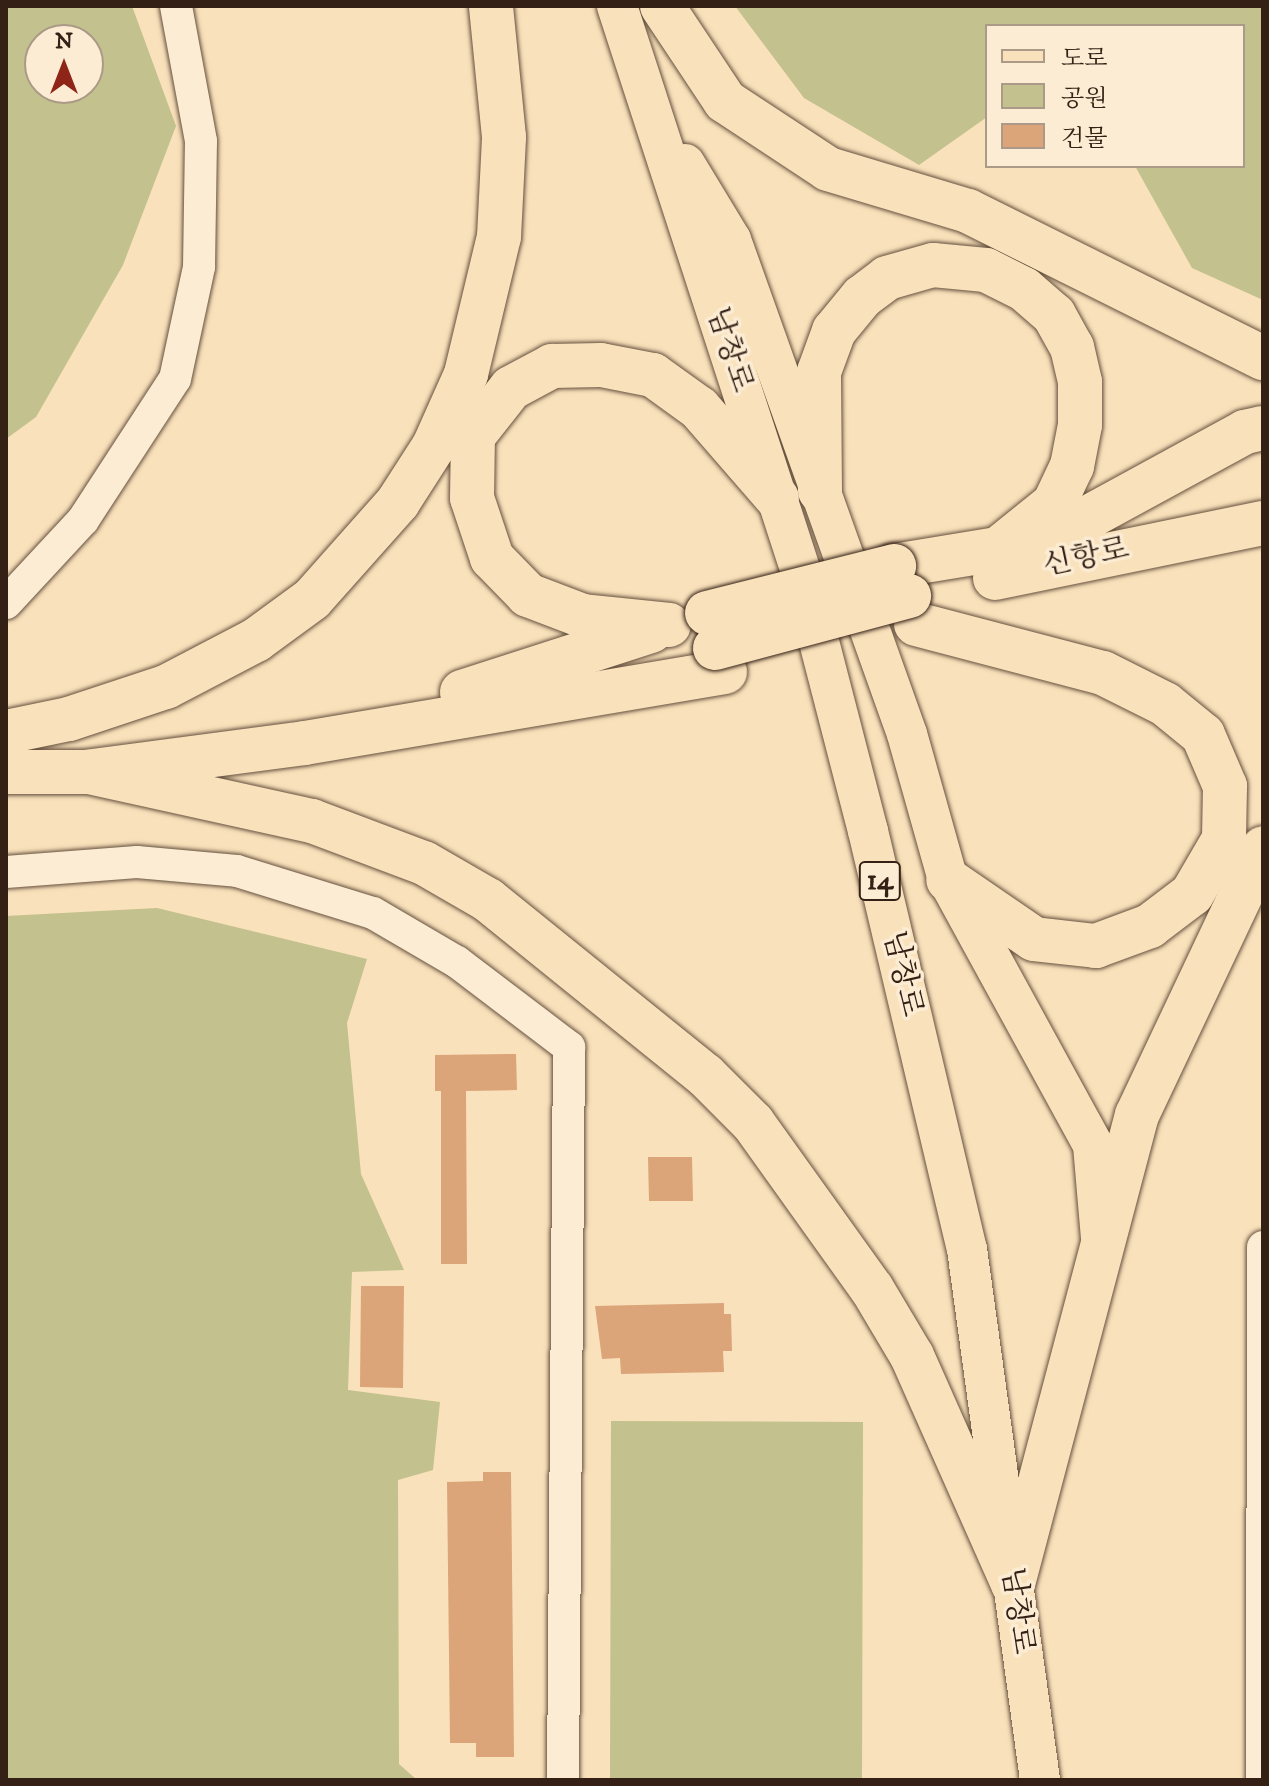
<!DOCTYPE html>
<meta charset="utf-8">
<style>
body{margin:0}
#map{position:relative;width:1269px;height:1786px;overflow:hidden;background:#f9e1bb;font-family:"IM FELL DW Pica","Noto Serif KR",serif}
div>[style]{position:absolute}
.green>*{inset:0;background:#c3c18d}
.building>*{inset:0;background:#dba479}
.roads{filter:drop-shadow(0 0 2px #65503e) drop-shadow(0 0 2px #65503e)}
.minor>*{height:32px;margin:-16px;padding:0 16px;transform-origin:16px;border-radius:16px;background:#fbecd3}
.major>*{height:40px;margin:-20px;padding:0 20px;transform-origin:20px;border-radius:20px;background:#f9e1bb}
.highway>*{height:44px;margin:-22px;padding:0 22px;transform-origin:22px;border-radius:22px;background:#f9e1bb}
.bridges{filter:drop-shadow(0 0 2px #342015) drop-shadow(0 0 2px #342015)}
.highway-bridge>*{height:44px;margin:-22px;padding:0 22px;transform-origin:22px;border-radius:22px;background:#f9e1bb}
span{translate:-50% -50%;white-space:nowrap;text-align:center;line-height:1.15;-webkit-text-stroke:7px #fbecd3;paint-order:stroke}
.shield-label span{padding:2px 6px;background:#fbecd3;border:2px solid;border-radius:6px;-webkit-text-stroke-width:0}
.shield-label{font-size:28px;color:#342015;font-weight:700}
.street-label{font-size:30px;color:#342015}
.frame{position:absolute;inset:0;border:8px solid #342015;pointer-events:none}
.legend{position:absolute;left:985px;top:24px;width:260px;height:144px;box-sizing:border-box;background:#fbecd3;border:2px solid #ab9a87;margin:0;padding:10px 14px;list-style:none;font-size:24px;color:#342015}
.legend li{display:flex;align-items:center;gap:16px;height:40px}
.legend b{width:40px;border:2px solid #ab9a87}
.north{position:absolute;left:24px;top:24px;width:80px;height:80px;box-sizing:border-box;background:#fbecd3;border:2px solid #ab9a87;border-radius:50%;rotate:0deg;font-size:22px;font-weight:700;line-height:32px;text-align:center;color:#342015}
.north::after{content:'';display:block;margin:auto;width:28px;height:36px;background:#8f2418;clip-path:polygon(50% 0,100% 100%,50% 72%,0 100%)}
</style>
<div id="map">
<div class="green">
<i style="clip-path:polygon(evenodd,6px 6px,132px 6px,176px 126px,123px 265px,36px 417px,6px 439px,6px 6px,40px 40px,88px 40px,88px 88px,40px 88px,40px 40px)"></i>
<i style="clip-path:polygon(735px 6px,1263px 6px,1263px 300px,1192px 268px,1135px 166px,1243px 166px,1243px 26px,987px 26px,987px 117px,919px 165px,804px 98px)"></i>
<i style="clip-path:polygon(157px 908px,367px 959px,347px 1023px,361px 1174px,404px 1270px,352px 1272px,348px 1390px,440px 1402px,433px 1470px,398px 1480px,399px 1764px,417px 1780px,6px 1780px,6px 916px)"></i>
<i style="clip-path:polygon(611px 1421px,863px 1422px,862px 1780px,610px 1779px)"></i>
</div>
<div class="building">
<i style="clip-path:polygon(516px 1054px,517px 1090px,466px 1091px,467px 1264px,441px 1264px,441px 1091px,435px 1091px,435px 1055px)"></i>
<i style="clip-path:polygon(648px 1157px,692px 1157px,693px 1201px,649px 1201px)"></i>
<i style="clip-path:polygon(361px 1286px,404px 1286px,403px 1388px,360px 1387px)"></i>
<i style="clip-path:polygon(724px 1303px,724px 1314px,731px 1314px,732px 1351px,723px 1351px,724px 1372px,621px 1374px,620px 1358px,602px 1359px,595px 1306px)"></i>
<i style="clip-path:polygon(483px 1472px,511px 1472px,514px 1757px,476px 1757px,476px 1743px,450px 1743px,447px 1482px,483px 1481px)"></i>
</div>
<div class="roads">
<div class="minor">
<i style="left:6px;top:603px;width:113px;rotate:-47.1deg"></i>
<i style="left:83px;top:520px;width:168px;rotate:-56.9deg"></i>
<i style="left:175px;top:379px;width:115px;rotate:-77.9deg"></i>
<i style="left:199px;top:267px;width:126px;rotate:-89.1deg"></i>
<i style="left:201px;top:141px;width:137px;rotate:-100.5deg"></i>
<i style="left:6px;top:872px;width:131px;rotate:-4.4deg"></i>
<i style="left:137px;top:862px;width:100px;rotate:5.1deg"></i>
<i style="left:237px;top:871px;width:142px;rotate:17.2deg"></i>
<i style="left:373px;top:913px;width:97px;rotate:30.3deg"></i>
<i style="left:457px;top:962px;width:141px;rotate:37.2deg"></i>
<i style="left:569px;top:1047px;width:733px;rotate:90.47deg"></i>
<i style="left:1262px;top:1780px;width:533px;rotate:-89.89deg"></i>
</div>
<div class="major">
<i style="left:617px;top:6px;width:595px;rotate:71.99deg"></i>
<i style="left:801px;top:572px;width:268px;rotate:75.5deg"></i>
<i style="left:868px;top:831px;width:430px;rotate:76.7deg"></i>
<i style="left:967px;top:1249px;width:536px;rotate:82.17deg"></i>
<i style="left:685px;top:164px;width:89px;rotate:58.8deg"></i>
<i style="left:731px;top:240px;width:524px;rotate:70.39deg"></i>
<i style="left:907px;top:734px;width:152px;rotate:74.3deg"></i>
<i style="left:948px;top:880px;width:302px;rotate:61.3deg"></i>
<i style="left:1093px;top:1145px;width:93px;rotate:85.1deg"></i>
</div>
<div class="highway">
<i style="left:662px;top:6px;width:114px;rotate:56.4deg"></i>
<i style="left:725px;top:101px;width:123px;rotate:33.4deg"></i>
<i style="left:828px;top:169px;width:146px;rotate:16.7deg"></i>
<i style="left:968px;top:211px;width:330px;rotate:26.5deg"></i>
<i style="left:820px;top:491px;width:119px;rotate:-90.5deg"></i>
<i style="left:819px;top:372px;width:44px;rotate:-69.9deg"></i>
<i style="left:834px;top:331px;width:44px;rotate:-50.5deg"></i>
<i style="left:862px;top:297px;width:31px;rotate:-37deg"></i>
<i style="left:887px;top:278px;width:48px;rotate:-15.8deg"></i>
<i style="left:933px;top:265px;width:53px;rotate:5.4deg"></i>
<i style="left:986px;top:270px;width:42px;rotate:26.6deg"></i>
<i style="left:1024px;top:289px;width:40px;rotate:41deg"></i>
<i style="left:1054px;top:315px;width:37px;rotate:61deg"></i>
<i style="left:1072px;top:347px;width:36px;rotate:77deg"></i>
<i style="left:1080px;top:382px;width:43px;rotate:90deg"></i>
<i style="left:1080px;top:425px;width:42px;rotate:101deg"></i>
<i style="left:1072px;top:466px;width:42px;rotate:115.3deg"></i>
<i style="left:1054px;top:504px;width:72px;rotate:141.2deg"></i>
<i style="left:894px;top:566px;width:105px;rotate:-9.3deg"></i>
<i style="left:998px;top:549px;width:72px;rotate:-16.2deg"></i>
<i style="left:1067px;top:529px;width:203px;rotate:-28.6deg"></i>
<i style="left:1245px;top:432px;width:18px;rotate:-13deg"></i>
<i style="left:995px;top:578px;width:274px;rotate:-11.6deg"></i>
<i style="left:916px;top:624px;width:193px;rotate:14.7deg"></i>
<i style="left:1103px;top:673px;width:69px;rotate:26.6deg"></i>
<i style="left:1165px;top:704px;width:49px;rotate:39.2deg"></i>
<i style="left:1203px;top:735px;width:56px;rotate:66.7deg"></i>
<i style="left:1225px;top:786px;width:53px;rotate:91.1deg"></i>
<i style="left:1224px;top:839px;width:64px;rotate:120.2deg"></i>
<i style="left:1192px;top:894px;width:53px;rotate:142.7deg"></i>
<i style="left:1150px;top:926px;width:58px;rotate:159.7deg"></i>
<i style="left:1096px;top:946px;width:62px;rotate:-173.6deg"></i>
<i style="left:1034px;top:939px;width:104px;rotate:-145.5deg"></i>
<i style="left:669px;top:625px;width:86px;rotate:-174deg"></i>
<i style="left:583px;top:616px;width:59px;rotate:-159.1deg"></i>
<i style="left:528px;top:595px;width:52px;rotate:-134.2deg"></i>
<i style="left:492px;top:558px;width:63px;rotate:-108.4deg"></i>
<i style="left:472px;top:498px;width:62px;rotate:-89.1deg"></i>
<i style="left:473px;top:436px;width:61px;rotate:-51.6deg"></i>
<i style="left:511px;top:388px;width:47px;rotate:-28.2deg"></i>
<i style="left:552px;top:366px;width:49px;rotate:-1.2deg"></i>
<i style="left:601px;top:365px;width:53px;rotate:10.9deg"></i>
<i style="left:653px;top:375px;width:57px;rotate:35.7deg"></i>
<i style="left:699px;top:408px;width:119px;rotate:49.1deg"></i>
<i style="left:462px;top:692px;width:199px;rotate:-17.9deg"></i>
<i style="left:6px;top:732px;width:64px;rotate:-11.7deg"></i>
<i style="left:69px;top:719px;width:102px;rotate:-18.3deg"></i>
<i style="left:166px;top:687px;width:102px;rotate:-27.6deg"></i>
<i style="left:256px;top:640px;width:69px;rotate:-36.2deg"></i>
<i style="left:312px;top:599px;width:130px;rotate:-48.4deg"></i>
<i style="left:398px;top:502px;width:67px;rotate:-57.3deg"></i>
<i style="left:434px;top:446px;width:79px;rotate:-66deg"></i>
<i style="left:466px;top:374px;width:141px;rotate:-76.5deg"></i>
<i style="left:499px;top:237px;width:100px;rotate:-87.1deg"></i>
<i style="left:504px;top:137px;width:132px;rotate:-95.7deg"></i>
<i style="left:6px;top:772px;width:79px"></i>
<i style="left:85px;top:772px;width:222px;rotate:-7.5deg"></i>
<i style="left:305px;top:743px;width:426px;rotate:-9.6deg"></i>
<i style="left:89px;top:772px;width:228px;rotate:12.4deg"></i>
<i style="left:312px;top:821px;width:120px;rotate:20.6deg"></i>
<i style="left:424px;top:863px;width:74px;rotate:30deg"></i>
<i style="left:488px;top:900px;width:279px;rotate:38.9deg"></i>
<i style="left:705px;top:1075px;width:68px;rotate:45deg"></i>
<i style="left:753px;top:1123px;width:204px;rotate:54.4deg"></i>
<i style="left:872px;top:1289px;width:78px;rotate:59.2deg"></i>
<i style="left:912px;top:1356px;width:249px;rotate:66.1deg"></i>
<i style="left:1013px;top:1584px;width:485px;rotate:-75.2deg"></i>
<i style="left:1137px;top:1115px;width:295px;rotate:-64.7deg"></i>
</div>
</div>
<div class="bridges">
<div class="highway-bridge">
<i style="left:707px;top:613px;width:193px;rotate:-14.1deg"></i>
<i style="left:715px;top:648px;width:201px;rotate:-15deg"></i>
</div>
</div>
<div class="shield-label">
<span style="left:880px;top:881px">14</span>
</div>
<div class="street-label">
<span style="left:729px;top:350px;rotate:72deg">남창로</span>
<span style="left:1086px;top:558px;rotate:-12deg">신항로</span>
<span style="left:902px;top:974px;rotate:77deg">남창로</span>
<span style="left:1017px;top:1611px;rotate:82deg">남창로</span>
</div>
<div class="frame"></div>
<ul class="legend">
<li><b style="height:10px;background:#f9e1bb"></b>도로</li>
<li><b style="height:22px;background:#c3c18d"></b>공원</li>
<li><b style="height:22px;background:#dba479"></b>건물</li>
</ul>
<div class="north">N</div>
</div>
